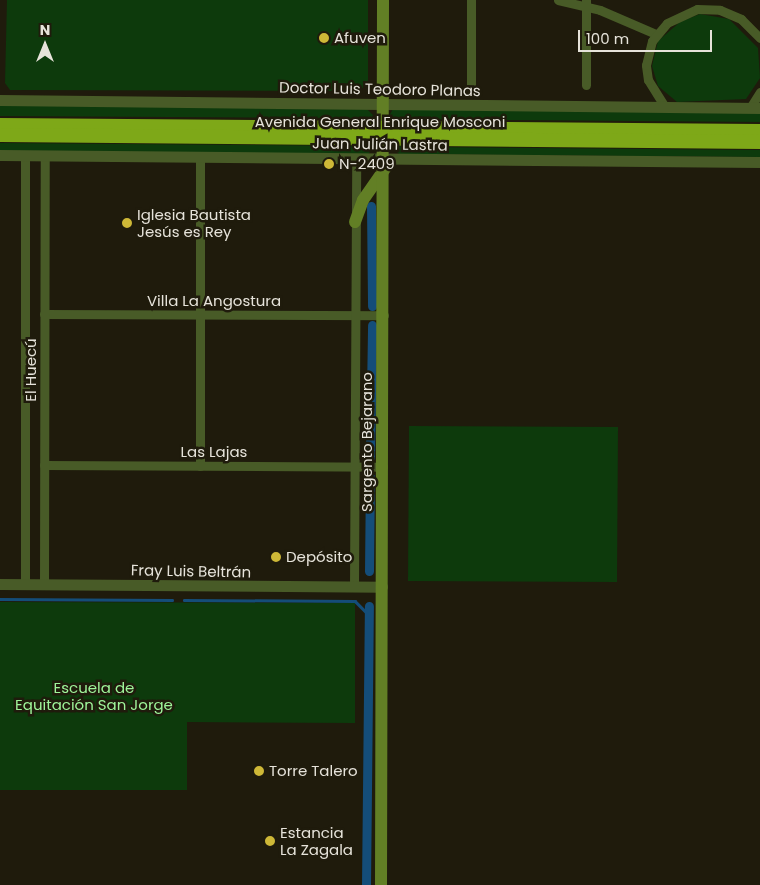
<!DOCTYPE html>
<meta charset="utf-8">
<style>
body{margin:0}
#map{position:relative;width:760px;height:885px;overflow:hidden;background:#1f1b0c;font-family:Poppins,sans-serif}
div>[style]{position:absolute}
.green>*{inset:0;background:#0d3a0c}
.stream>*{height:2.5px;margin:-1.25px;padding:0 1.25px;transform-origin:1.25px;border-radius:1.25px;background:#144d79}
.canal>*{height:9px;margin:-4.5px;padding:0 4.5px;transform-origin:4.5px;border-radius:4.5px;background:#144d79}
.minor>*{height:9px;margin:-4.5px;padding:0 4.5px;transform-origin:4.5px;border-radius:4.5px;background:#485b27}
.tertiary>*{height:11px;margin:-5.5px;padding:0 5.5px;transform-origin:5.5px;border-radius:5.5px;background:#485b27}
.secondary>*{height:12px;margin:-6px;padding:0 6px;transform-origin:6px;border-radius:6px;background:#627f25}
.trunk>*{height:14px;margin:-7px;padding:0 7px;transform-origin:7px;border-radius:7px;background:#7ea818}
.dots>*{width:14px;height:14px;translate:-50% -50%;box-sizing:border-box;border:2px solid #1f1b0c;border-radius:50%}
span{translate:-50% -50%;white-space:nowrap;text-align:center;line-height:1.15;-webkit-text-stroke:5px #1f1b0c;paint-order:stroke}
.poi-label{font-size:15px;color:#e6e3da}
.left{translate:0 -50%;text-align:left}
.street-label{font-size:15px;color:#e6e3da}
.park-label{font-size:15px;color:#9ff59a}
.north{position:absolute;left:20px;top:20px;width:50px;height:50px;-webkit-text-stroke:4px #1f1b0c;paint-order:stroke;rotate:0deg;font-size:14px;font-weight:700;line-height:20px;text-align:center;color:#e6e3da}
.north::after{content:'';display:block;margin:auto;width:18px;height:22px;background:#e6e3da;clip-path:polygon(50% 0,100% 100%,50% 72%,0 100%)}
.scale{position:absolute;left:578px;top:30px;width:134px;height:22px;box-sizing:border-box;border:2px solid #e6e3da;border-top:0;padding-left:6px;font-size:15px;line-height:18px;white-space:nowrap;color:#e6e3da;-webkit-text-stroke:4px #1f1b0c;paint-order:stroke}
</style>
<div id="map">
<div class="green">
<i style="clip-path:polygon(7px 0,368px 0,368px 83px,359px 91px,10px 90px,5px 83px)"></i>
<i style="clip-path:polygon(700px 14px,729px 19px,758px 48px,760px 78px,746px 99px,677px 102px,658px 86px,652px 66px,658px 41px,680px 22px)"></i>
<i style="clip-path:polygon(0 104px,367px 109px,373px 115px,370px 121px,350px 123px,346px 118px,0 116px)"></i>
<i style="clip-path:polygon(393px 109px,760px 112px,760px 122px,395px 119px,389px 116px)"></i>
<i style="clip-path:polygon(0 143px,369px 146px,372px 150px,368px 154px,0 151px)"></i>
<i style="clip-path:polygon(415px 143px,419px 147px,760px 150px,760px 157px,399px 154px,395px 150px,396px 145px)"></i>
<i style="clip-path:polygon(409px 426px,618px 427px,617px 582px,408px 581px)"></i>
<i style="clip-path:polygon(0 602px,355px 603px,355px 723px,187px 722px,187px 790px,0 790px)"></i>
</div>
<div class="stream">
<i style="left:0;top:599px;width:172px;rotate:0.3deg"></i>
<i style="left:184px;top:600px;width:171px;rotate:0.3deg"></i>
<i style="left:355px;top:601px;width:20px;rotate:45deg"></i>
</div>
<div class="canal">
<i style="left:371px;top:206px;width:100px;rotate:89.4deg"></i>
<i style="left:370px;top:457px;width:132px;rotate:-89.1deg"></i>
<i style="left:369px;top:571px;width:94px;rotate:-89.4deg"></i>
<i style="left:366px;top:885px;width:279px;rotate:-89.4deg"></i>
</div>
<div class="minor">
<i style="left:471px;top:0;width:84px;rotate:90deg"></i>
<i style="left:558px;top:0;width:43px;rotate:13.4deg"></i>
<i style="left:600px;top:10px;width:61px;rotate:23.2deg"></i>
<i style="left:586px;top:85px;width:85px;rotate:-90deg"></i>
<i style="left:665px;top:107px;width:32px;rotate:-122deg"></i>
<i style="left:648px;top:80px;width:15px;rotate:-98deg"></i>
<i style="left:646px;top:65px;width:25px;rotate:-76deg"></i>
<i style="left:652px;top:41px;width:23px;rotate:-50deg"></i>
<i style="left:667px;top:23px;width:33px;rotate:-25deg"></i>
<i style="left:697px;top:9px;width:23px;rotate:2deg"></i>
<i style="left:720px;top:10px;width:23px;rotate:23deg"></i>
<i style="left:741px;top:19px;width:27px;rotate:45deg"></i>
<i style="left:750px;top:108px;width:19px;rotate:-58deg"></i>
<i style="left:25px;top:155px;width:429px;rotate:90deg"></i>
<i style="left:200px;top:157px;width:309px;rotate:90deg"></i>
<i style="left:44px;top:314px;width:340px;rotate:0.2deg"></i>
<i style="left:44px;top:465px;width:339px;rotate:0.3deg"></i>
<i style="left:44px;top:584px;width:429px;rotate:-89.9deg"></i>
<i style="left:354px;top:587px;width:429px;rotate:-89.7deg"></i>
</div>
<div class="tertiary">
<i style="left:0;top:100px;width:760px;rotate:0.6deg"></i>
<i style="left:0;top:155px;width:760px;rotate:0.53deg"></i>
<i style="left:0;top:584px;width:382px;rotate:0.4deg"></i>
</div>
<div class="secondary">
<i style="left:355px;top:222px;width:23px;rotate:-70deg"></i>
<i style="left:363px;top:200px;width:39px;rotate:-55deg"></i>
<i style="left:381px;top:885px;width:885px;rotate:-89.87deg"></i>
</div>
<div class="trunk">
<i style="left:0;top:125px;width:760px;rotate:0.45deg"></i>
<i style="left:0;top:135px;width:760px;rotate:0.53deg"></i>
</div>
<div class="dots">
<i style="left:324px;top:38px;background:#ceb837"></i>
<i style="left:329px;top:164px;background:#ceb837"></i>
<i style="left:127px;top:223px;background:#ceb837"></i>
<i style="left:276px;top:557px;background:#ceb837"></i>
<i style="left:259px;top:771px;background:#ceb837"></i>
<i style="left:270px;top:841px;background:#ceb837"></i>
</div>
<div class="poi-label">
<span class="left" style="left:334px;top:38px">Afuven</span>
<span class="left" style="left:339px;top:164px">N-2409</span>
<span class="left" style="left:137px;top:223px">Iglesia Bautista<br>Jesús es Rey</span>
<span class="left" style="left:286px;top:557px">Depósito</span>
<span class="left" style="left:269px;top:771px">Torre Talero</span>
<span class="left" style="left:280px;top:841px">Estancia<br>La Zagala</span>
</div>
<div class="street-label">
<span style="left:380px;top:89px;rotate:1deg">Doctor Luis Teodoro Planas</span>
<span style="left:380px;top:122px">Avenida General Enrique Mosconi</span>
<span style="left:380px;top:144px;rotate:1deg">Juan Julián Lastra</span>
<span style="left:214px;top:301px">Villa La Angostura</span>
<span style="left:31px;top:370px;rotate:-90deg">El Huecú</span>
<span style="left:367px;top:442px;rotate:-90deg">Sargento Bejarano</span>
<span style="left:214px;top:452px">Las Lajas</span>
<span style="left:191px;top:571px;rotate:1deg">Fray Luis Beltrán</span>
</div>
<div class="park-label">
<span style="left:94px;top:696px">Escuela de<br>Equitación San Jorge</span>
</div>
<div class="north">N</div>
<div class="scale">100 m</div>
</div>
